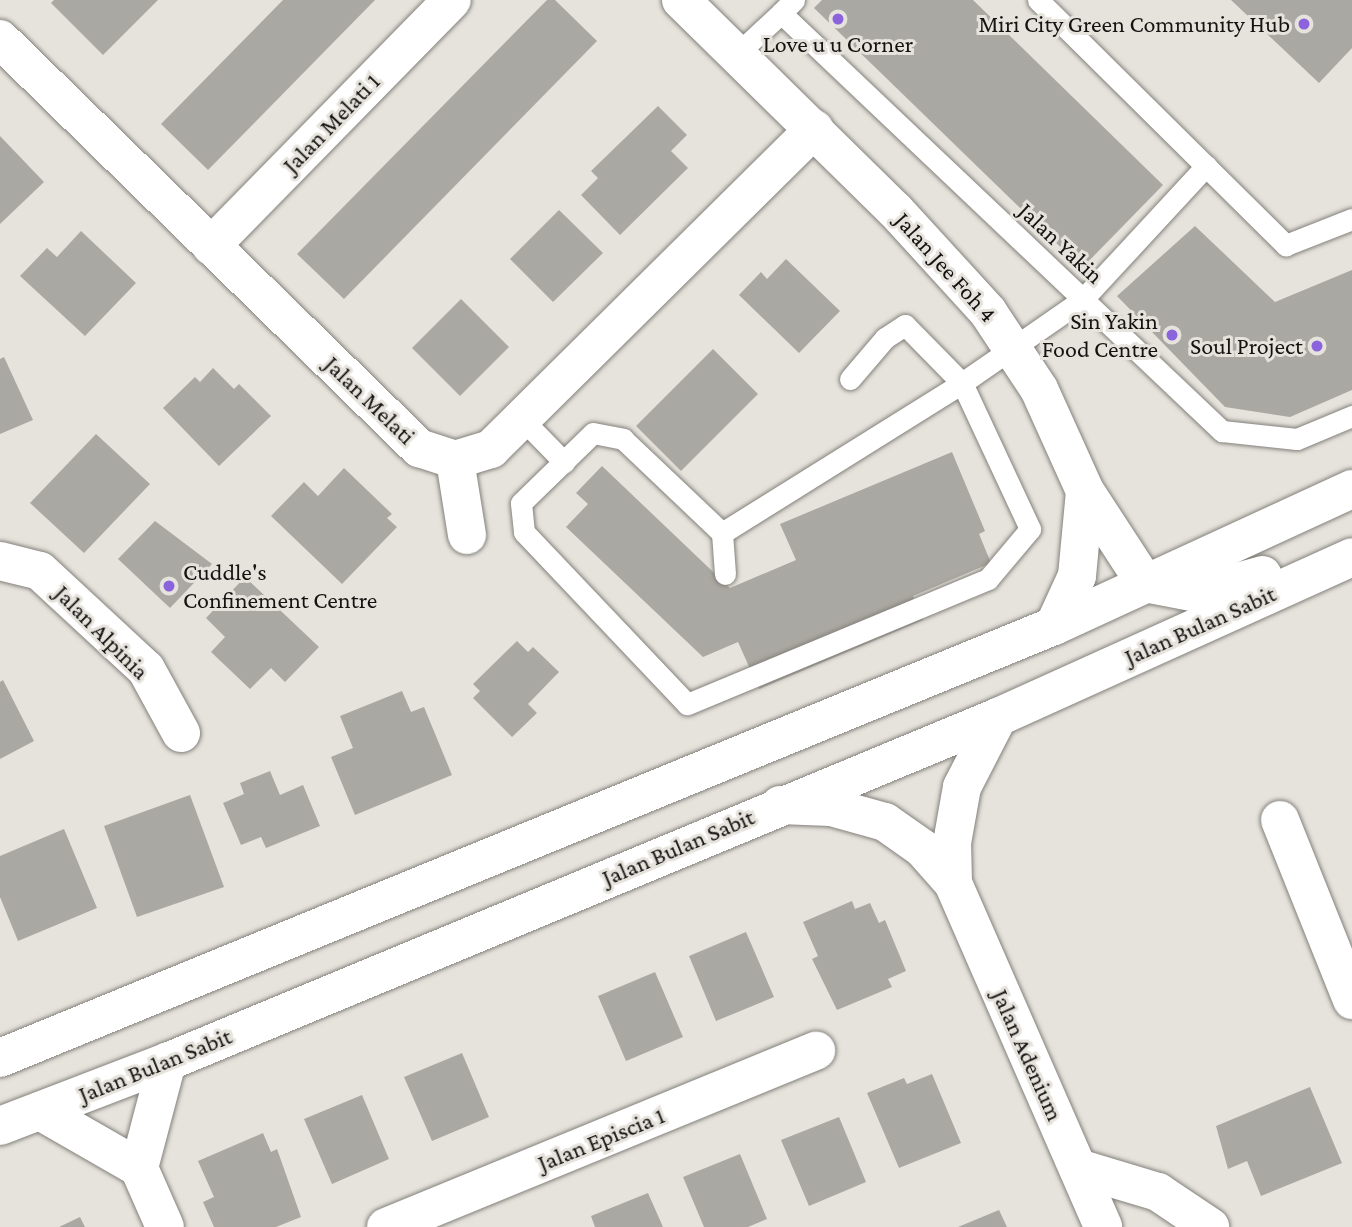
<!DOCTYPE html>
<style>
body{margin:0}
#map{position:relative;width:1352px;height:1227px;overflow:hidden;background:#e6e3dd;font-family:"Crimson Pro",serif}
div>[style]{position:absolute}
.building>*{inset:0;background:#aaa8a2}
.roads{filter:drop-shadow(0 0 2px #84817b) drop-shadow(0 0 2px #84817b)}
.service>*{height:21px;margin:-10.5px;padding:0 10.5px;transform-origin:10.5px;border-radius:10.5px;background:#fff}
.minor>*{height:38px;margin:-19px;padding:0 19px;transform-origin:19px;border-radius:19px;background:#fff}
.secondary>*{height:38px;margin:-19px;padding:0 19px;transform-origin:19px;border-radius:19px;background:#fff}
.dots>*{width:19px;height:19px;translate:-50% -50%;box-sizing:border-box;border:4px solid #e6e3dd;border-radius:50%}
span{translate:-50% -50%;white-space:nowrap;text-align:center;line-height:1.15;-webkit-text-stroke:6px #e6e3dd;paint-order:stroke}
.poi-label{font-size:24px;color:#141311}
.right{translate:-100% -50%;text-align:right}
.left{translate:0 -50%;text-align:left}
.street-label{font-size:24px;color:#141311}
</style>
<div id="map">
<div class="building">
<i style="clip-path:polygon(54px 0,158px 0,103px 55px,51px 3px)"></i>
<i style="clip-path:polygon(283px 0,375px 0,208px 170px,161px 124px)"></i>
<i style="clip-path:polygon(547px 0,555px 0,597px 41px,344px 299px,297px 254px)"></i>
<i style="clip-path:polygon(822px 0,973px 0,1163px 185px,1082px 268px,814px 8px)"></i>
<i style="clip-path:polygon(1231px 0,1352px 0,1352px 48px,1319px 83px)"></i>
<i style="clip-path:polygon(658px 106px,687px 135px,671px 151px,688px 168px,620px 235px,581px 195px,598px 178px,591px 171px)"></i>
<i style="clip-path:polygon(0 136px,44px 182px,0 224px)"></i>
<i style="clip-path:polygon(559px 210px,603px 253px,553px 302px,510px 259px)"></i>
<i style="clip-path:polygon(1195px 226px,1275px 302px,1352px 270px,1352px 390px,1290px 417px,1225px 407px,1117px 296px)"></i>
<i style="clip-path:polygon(81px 231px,136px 283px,85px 336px,20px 276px,47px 248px,57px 257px)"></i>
<i style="clip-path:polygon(786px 259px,840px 311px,799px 353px,739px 295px,761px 272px,767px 279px)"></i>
<i style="clip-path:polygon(461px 299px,509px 347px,460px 396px,412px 348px)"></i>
<i style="clip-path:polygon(713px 349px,758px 394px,681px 471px,636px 426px)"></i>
<i style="clip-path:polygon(4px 357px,33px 420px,0 434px,0 359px)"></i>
<i style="clip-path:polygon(213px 368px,234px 389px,239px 384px,271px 416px,219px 466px,163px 408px,195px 377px,200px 382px)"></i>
<i style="clip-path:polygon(96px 434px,150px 484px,84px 553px,30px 503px)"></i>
<i style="clip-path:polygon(952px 452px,985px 531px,979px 534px,991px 563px,913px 596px,923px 620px,759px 689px,738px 642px,703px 657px,566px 527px,588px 504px,576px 493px,602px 466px,730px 588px,796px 560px,780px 524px)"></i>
<i style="clip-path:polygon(344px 468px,392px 514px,387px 518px,397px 527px,342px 584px,271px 516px,304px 482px,318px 496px)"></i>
<i style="clip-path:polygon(155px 521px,212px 564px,170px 608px,118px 559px)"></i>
<i style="clip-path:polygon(245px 577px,319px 647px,285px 682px,271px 668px,250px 689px,211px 652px,225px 637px,206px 618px)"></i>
<i style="clip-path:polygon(517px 641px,528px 652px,533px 647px,559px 672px,528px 704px,537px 713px,512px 737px,473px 698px,480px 691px,473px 684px)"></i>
<i style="clip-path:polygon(3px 680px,34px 741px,0 759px,0 682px)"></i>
<i style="clip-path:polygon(402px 691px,411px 712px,424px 707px,452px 775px,355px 815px,331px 757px,353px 748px,340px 716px)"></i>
<i style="clip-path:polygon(270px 771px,280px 795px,303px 785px,320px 826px,266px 848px,261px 837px,241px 845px,223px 803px,244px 794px,240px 783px)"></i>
<i style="clip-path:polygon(190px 795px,224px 887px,137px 917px,104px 826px)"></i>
<i style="clip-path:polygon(64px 829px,97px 908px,18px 941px,0 897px,0 856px)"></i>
<i style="clip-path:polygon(852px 901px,855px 909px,870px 903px,879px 923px,885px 920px,906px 971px,888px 979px,892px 987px,837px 1010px,812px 959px,818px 956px,803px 922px)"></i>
<i style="clip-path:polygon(746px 932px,774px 997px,716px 1021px,689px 956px)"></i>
<i style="clip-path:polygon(655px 972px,683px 1037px,626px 1061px,598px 996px)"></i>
<i style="clip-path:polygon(462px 1053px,489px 1117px,432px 1141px,404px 1077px)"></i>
<i style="clip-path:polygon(932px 1074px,961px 1143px,899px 1168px,867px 1093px,904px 1078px,907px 1084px)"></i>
<i style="clip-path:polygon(1310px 1087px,1342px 1163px,1261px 1196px,1247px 1161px,1228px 1169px,1216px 1126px)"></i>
<i style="clip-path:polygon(362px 1095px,389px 1159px,332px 1184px,304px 1119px)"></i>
<i style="clip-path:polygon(839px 1117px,866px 1182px,809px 1206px,781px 1140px)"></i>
<i style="clip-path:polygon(263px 1133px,271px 1152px,277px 1149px,301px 1217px,276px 1227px,214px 1227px,203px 1202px,214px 1197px,198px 1161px)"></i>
<i style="clip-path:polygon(740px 1154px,767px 1219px,748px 1227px,704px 1227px,683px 1177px)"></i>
<i style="clip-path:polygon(648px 1193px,663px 1227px,595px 1227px,591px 1216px)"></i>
<i style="clip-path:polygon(999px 1210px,1007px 1227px,958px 1227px)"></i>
<i style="clip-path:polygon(80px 1217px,85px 1227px,59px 1227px)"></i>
</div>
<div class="roads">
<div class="service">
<i style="left:794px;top:0;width:18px;rotate:135deg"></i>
<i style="left:781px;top:13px;width:608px;rotate:43.47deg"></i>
<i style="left:1222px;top:431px;width:75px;rotate:6.1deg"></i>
<i style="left:1297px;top:439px;width:60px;rotate:-22.7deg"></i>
<i style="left:1038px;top:0;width:349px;rotate:44.7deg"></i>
<i style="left:1286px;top:245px;width:71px;rotate:-21.5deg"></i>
<i style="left:737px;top:54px;width:60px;rotate:-43deg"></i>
<i style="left:850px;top:379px;width:54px;rotate:-49.5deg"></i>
<i style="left:885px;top:338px;width:24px;rotate:-33deg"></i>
<i style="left:905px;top:325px;width:81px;rotate:45.5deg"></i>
<i style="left:962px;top:383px;width:146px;rotate:-34.7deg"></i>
<i style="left:1082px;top:300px;width:183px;rotate:-47.2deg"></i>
<i style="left:523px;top:420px;width:59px;rotate:45.7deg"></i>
<i style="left:722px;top:533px;width:283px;rotate:-32deg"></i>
<i style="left:962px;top:383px;width:161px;rotate:65deg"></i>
<i style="left:1030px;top:529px;width:65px;rotate:130deg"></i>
<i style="left:988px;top:579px;width:326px;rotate:157.4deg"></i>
<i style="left:687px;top:704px;width:237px;rotate:-133.5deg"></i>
<i style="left:524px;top:532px;width:29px;rotate:-96deg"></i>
<i style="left:521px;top:503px;width:100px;rotate:-44.2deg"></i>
<i style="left:593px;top:433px;width:31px;rotate:11deg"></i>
<i style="left:623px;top:439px;width:137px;rotate:43.5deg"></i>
<i style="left:722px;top:533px;width:41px;rotate:85.8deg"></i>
</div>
<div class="minor">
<i style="left:681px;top:0;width:300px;rotate:44.5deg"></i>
<i style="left:895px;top:210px;width:138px;rotate:47.6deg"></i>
<i style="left:988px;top:312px;width:92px;rotate:56.5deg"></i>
<i style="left:1039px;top:389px;width:112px;rotate:65.7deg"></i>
<i style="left:1085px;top:491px;width:110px;rotate:56.9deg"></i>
<i style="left:0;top:39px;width:586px;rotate:44.31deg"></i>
<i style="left:419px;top:448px;width:38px;rotate:18deg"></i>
<i style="left:455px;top:460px;width:38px;rotate:-17deg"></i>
<i style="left:491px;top:449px;width:455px;rotate:-44.7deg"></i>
<i style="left:211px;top:246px;width:344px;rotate:-45.6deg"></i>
<i style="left:455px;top:460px;width:76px;rotate:80.9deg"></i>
<i style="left:0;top:561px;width:41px;rotate:14deg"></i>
<i style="left:40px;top:571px;width:144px;rotate:42.8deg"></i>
<i style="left:146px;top:669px;width:73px;rotate:61.3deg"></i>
<i style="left:780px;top:805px;width:51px;rotate:2.2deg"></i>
<i style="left:831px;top:807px;width:56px;rotate:15.5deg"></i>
<i style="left:885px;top:822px;width:45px;rotate:35.1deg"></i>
<i style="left:922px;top:848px;width:47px;rotate:48.5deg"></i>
<i style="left:953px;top:883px;width:375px;rotate:66.4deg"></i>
<i style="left:1280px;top:820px;width:194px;rotate:68.2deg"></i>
<i style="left:953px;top:883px;width:40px;rotate:-91.4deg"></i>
<i style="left:952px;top:843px;width:57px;rotate:-79.9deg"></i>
<i style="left:962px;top:787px;width:79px;rotate:-62.8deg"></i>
<i style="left:40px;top:1111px;width:114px;rotate:29.9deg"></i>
<i style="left:139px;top:1168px;width:64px;rotate:66.2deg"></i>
<i style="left:139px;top:1168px;width:110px;rotate:-75.2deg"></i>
<i style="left:1078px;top:1168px;width:84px;rotate:16.7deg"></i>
<i style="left:1158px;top:1192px;width:63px;rotate:33.9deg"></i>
<i style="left:386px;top:1227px;width:465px;rotate:-22.3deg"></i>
</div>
<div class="secondary">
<i style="left:1145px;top:583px;width:53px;rotate:10.9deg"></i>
<i style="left:1197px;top:593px;width:68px;rotate:-15.3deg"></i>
<i style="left:1054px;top:626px;width:55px;rotate:-65.3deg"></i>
<i style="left:1077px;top:576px;width:85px;rotate:-84.6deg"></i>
<i style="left:0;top:1058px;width:1139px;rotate:-22.29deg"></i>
<i style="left:1054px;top:626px;width:328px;rotate:-24.7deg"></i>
<i style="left:0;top:1126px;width:179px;rotate:-21deg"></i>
<i style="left:167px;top:1062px;width:900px;rotate:-22.55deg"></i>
<i style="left:998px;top:717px;width:388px;rotate:-24.3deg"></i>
</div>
</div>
<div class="dots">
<i style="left:838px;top:19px;background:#8b63dd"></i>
<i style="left:1304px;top:24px;background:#8b63dd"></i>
<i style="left:1172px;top:335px;background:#8b63dd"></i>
<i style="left:1317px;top:346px;background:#8b63dd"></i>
<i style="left:169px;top:586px;background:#8b63dd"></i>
</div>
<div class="poi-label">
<span class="right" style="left:1290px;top:24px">Miri City Green Community Hub</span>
<span style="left:838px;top:44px">Love u u Corner</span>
<span class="right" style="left:1158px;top:335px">Sin Yakin<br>Food Centre</span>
<span class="right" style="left:1303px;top:346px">Soul Project</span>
<span class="left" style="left:183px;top:586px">Cuddle's<br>Confinement Centre</span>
</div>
<div class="street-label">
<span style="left:331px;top:123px;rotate:-46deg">Jalan Melati 1</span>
<span style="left:1061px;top:243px;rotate:43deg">Jalan Yakin</span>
<span style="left:946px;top:267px;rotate:48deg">Jalan Jee Foh 4</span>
<span style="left:370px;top:400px;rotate:44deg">Jalan Melati</span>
<span style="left:1200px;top:625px;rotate:-24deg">Jalan Bulan Sabit</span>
<span style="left:102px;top:632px;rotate:45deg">Jalan Alpinia</span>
<span style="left:678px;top:847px;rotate:-23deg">Jalan Bulan Sabit</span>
<span style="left:1028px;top:1055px;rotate:66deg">Jalan Adenium</span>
<span style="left:155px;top:1065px;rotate:-22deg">Jalan Bulan Sabit</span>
<span style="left:601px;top:1139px;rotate:-22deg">Jalan Episcia 1</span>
</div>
</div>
